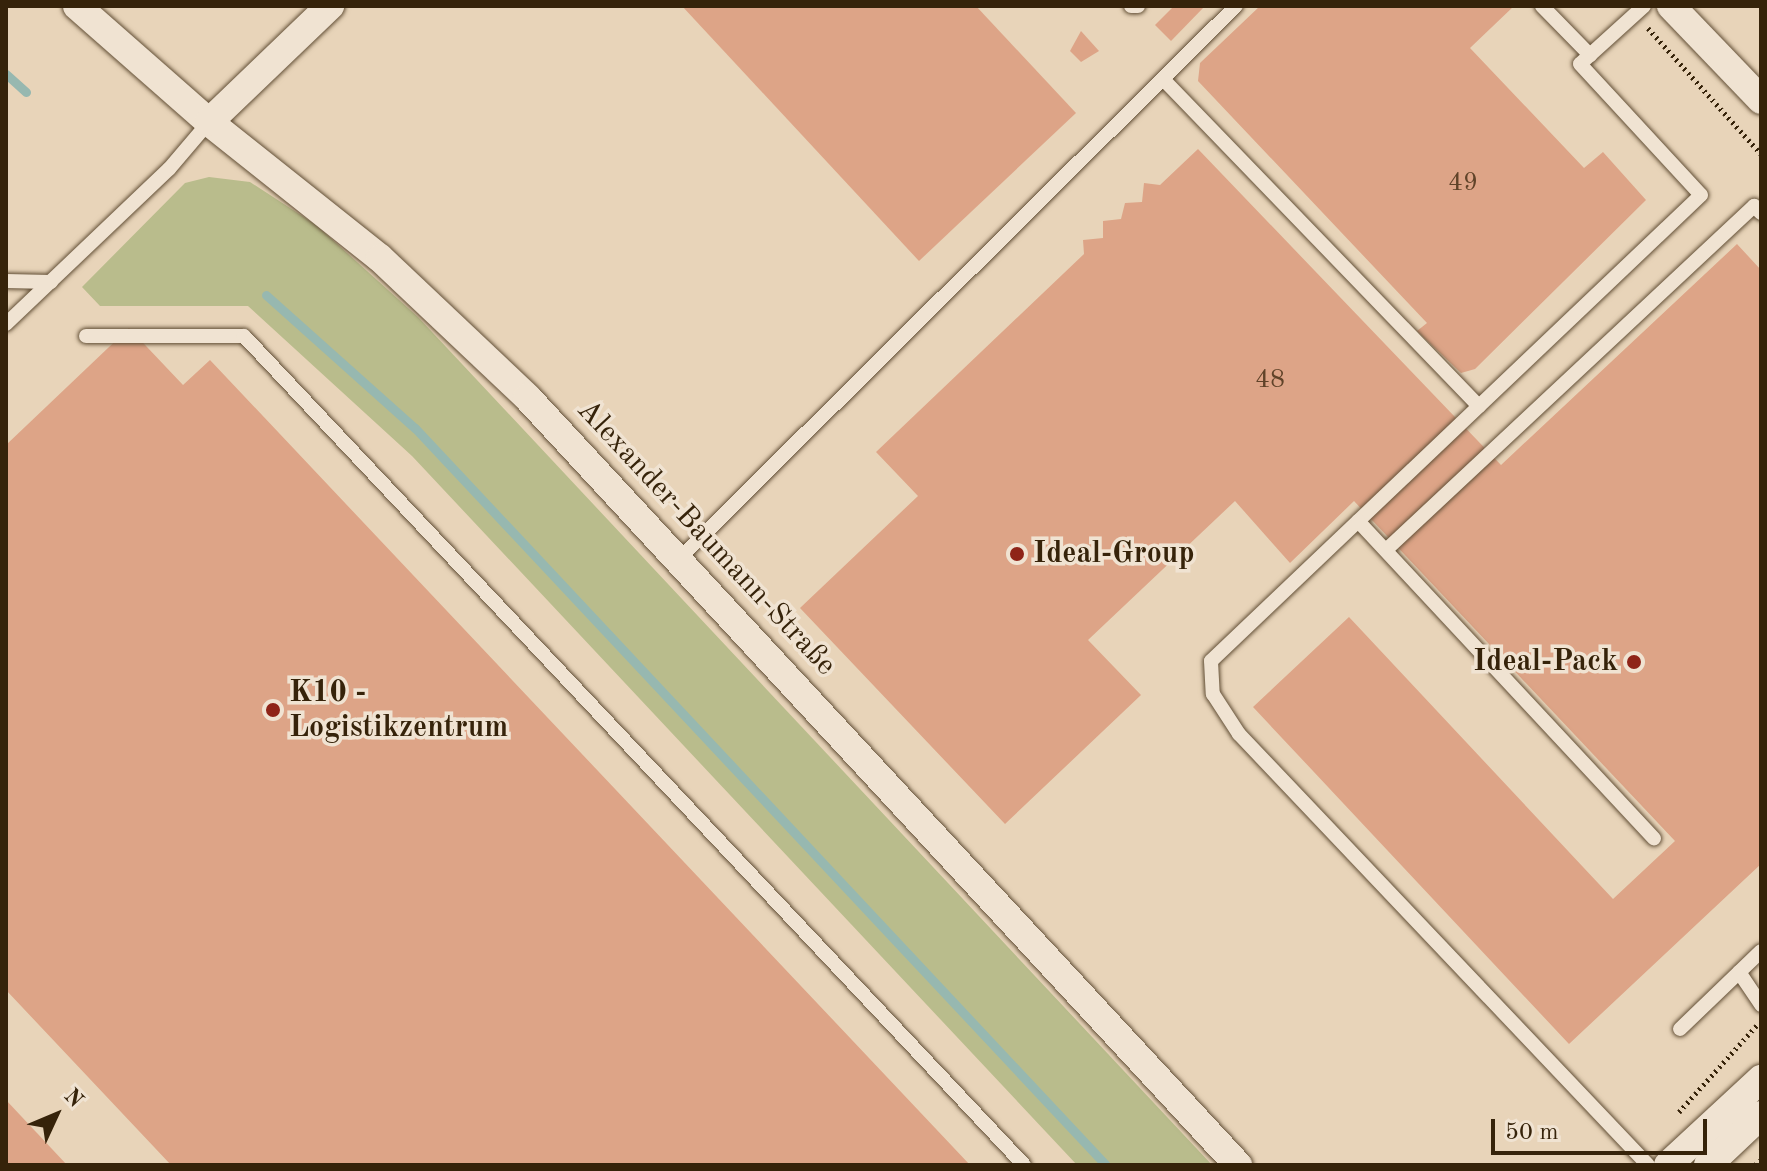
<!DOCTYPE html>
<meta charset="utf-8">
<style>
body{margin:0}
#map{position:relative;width:1767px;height:1171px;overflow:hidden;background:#e8d4b9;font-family:"Old Standard TT",serif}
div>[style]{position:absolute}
.green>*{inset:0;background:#b9bc8c}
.stream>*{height:9px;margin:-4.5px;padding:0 4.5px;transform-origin:4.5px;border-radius:4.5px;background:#97b8b0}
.building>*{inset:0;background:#dda487}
.path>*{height:5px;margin-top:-2.5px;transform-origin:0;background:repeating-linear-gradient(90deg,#36230a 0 2px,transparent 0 6px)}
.roads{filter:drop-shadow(0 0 2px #624f36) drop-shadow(0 0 2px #624f36)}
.lane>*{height:14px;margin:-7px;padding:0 7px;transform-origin:7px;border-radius:7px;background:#f0e3d2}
.street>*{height:28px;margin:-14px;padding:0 14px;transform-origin:14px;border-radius:14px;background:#f0e3d2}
.dots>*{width:22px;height:22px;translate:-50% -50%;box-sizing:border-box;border:4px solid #f0e3d2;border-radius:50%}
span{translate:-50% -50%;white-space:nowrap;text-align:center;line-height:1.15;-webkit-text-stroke:7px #f0e3d2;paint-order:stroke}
.number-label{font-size:26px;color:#604329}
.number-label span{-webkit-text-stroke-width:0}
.street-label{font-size:30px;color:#36230a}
.poi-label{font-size:30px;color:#36230a;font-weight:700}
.left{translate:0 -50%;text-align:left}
.right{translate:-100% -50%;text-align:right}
.frame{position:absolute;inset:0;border:8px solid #36230a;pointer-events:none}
.north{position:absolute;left:16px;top:1075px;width:80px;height:80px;-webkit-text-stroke:6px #f0e3d2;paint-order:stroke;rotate:46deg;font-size:22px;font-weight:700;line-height:32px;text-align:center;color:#36230a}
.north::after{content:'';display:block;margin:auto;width:28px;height:36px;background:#36230a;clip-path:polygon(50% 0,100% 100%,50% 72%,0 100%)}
.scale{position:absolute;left:1491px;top:1119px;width:216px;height:36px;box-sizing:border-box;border:4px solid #36230a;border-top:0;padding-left:10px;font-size:24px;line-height:28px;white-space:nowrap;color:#36230a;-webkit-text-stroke:6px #f0e3d2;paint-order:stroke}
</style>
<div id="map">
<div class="green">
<i style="clip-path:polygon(209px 177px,250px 182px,316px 225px,418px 317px,1212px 1165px,1077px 1165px,412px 456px,248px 306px,100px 306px,82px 287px,185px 183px)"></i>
</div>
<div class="stream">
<i style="left:6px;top:74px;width:27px;rotate:42deg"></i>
<i style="left:266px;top:295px;width:200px;rotate:41.8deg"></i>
<i style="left:415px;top:428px;width:1010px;rotate:46.85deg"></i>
</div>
<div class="building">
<i style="clip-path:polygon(682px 6px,976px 6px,1076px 113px,919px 261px)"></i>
<i style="clip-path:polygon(1174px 6px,1205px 6px,1171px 41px,1155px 25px)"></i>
<i style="clip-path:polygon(1260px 6px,1514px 6px,1470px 48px,1584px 168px,1603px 152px,1646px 200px,1475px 369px,1461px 373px,1417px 331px,1427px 323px,1198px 81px,1200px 63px)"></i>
<i style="clip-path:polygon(1081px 31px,1099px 51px,1081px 62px,1070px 51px)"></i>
<i style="clip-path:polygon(1198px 149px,1501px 465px,1737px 244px,1761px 270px,1761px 864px,1569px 1044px,1253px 707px,1349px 617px,1613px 899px,1675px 841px,1354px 501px,1290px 563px,1235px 501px,1088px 640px,1141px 695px,1005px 824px,800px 608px,918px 496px,876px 452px,1084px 254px,1083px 240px,1103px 238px,1103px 221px,1121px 219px,1125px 203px,1142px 202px,1144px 183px,1160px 185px)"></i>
<i style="clip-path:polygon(129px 328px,183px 385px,210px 360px,970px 1165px,171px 1165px,6px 990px,6px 445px)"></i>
<i style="clip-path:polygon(6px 1100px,67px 1165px,6px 1165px)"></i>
</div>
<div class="path">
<i style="left:1648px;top:28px;width:169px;rotate:48.1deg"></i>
<i style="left:1679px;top:1112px;width:118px;rotate:-48.1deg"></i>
<i style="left:1755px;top:1165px;width:8px;rotate:-40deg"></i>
</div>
<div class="roads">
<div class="lane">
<i style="left:1131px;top:6px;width:7px"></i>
<i style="left:1542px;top:6px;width:69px;rotate:45.6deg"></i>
<i style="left:1644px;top:6px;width:86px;rotate:137.8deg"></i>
<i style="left:1580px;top:64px;width:178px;rotate:47.3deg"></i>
<i style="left:1701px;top:195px;width:676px;rotate:136.44deg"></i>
<i style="left:1211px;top:661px;width:33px;rotate:87deg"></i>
<i style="left:1213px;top:694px;width:48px;rotate:57deg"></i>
<i style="left:1239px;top:734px;width:594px;rotate:46.5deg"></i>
<i style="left:1163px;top:79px;width:455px;rotate:46deg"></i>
<i style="left:6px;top:281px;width:45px;rotate:1.3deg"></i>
<i style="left:6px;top:324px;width:225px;rotate:-43.6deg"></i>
<i style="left:169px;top:169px;width:62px;rotate:-49.6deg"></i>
<i style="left:86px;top:336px;width:158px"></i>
<i style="left:244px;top:336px;width:1138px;rotate:46.74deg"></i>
<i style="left:1358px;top:521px;width:434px;rotate:47deg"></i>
<i style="left:1386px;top:550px;width:504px;rotate:-43.07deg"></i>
<i style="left:1754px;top:206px;width:10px;rotate:45deg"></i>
<i style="left:680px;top:558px;width:783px;rotate:-44.79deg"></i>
<i style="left:1739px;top:972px;width:40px;rotate:56deg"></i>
<i style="left:1680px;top:1029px;width:112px;rotate:-43.9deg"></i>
</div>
<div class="street">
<i style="left:77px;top:6px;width:176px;rotate:41.3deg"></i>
<i style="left:209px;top:122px;width:218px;rotate:38.5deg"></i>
<i style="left:380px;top:258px;width:202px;rotate:43.4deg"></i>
<i style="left:527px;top:397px;width:1047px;rotate:47.21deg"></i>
<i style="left:1671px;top:6px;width:130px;rotate:46.2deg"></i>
<i style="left:209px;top:122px;width:168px;rotate:-43.8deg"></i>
<i style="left:1668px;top:1165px;width:127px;rotate:-42.8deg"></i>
<i style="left:1708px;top:1165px;width:73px;rotate:-43.3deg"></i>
</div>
</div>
<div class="dots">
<i style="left:1017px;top:554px;background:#8f2418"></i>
<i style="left:1634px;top:662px;background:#8f2418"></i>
<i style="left:273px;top:710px;background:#8f2418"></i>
</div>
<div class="number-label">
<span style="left:1463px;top:184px">49</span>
<span style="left:1270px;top:381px">48</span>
</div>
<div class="street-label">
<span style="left:706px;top:538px;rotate:47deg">Alexander-Baumann-Straße</span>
</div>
<div class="poi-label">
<span class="left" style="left:1033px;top:554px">Ideal-Group</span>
<span class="right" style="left:1618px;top:662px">Ideal-Pack</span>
<span class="left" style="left:289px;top:710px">K10 -<br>Logistikzentrum</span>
</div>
<div class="frame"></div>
<div class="north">N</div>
<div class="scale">50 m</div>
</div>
